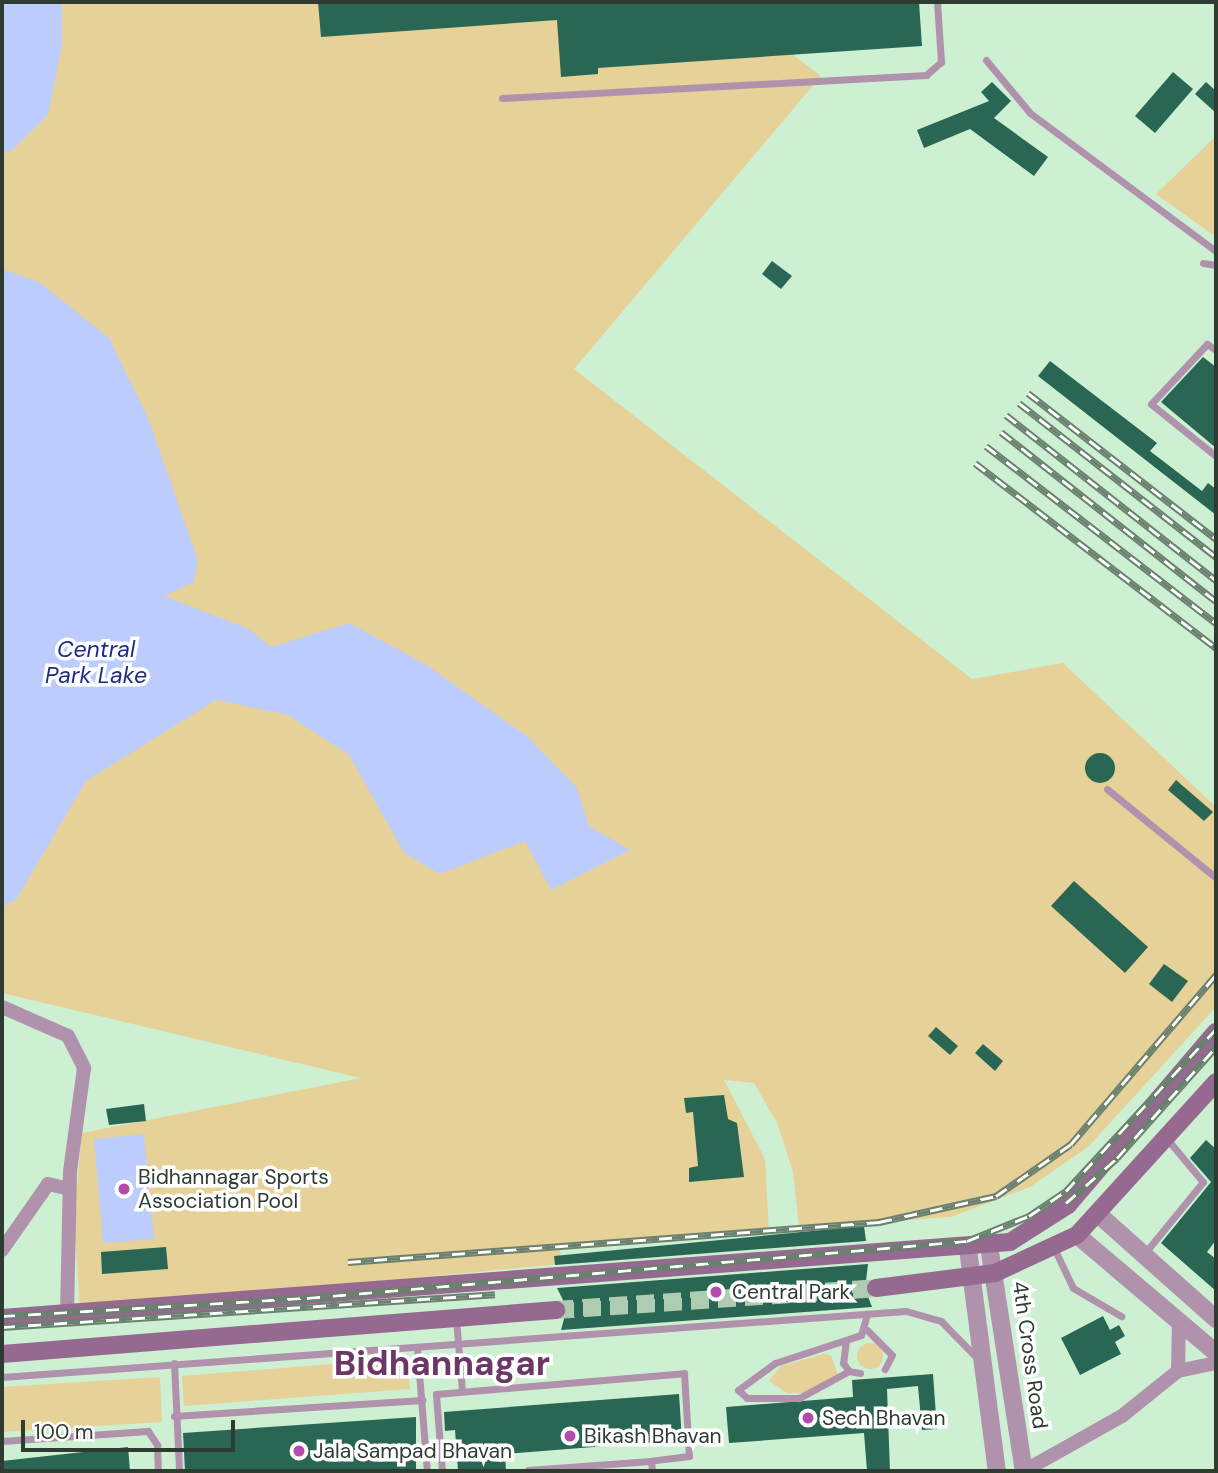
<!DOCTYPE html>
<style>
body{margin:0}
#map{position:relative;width:1218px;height:1473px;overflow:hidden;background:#cdf0d3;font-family:"DM Sans",sans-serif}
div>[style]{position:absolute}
.green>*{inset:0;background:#e6d198}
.round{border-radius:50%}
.water>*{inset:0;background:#bccdfd}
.building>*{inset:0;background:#2a6654}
.secondary-tunnel>*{height:18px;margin-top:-9px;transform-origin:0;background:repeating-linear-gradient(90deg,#adccb2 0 18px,transparent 0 27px)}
.service>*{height:7px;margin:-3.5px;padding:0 3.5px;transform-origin:3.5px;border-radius:3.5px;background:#b192ad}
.minor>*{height:14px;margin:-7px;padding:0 7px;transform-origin:7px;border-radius:7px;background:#b192ad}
.tertiary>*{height:18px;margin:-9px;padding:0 9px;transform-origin:9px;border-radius:9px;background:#b192ad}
.secondary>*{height:18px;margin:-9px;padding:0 9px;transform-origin:9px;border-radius:9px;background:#966991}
.rail>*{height:7px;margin-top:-3.5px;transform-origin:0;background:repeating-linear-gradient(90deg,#fff 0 13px,#6b816f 0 26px);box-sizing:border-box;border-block:2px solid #6b816f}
.dots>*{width:19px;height:19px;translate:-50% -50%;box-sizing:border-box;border:4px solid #fff;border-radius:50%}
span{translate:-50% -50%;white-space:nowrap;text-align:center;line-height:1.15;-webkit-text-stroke:7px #fff;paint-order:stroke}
.poi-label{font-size:21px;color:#2d3b30}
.left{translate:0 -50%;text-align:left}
.street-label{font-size:21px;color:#2d3b30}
.water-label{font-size:23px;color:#1f2b83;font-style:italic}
.town-label{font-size:35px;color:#6c3767;font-weight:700}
.frame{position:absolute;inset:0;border:4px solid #2d3b30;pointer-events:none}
.scale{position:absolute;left:21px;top:1420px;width:214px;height:32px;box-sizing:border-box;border:4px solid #2d3b30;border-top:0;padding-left:9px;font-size:21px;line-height:24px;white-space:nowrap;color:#2d3b30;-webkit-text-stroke:5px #fff;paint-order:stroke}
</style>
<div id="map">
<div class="green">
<i style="clip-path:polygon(2px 2px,733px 2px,735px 11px,821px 76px,574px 369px,972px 679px,1063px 663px,1216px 807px,1216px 1007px,1088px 1147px,1030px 1187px,951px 1217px,799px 1227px,793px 1172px,777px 1123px,754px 1083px,724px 1080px,765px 1159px,769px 1232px,560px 1248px,561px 1264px,80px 1309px,74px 1218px,82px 1133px,361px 1078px,2px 993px)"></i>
<i style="clip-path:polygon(1216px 136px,1216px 237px,1156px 194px)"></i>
<i class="round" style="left:857px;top:1343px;width:26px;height:26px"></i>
<i style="clip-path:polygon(824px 1354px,831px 1355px,838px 1375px,806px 1393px,787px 1393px,769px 1381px,781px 1366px)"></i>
<i style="clip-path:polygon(408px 1358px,410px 1389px,184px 1406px,182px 1376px)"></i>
<i style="clip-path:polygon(160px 1377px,162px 1422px,2px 1432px,2px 1387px)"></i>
</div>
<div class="water">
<i style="clip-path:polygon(2px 2px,62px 2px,62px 45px,48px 115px,10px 152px,2px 151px)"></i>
<i style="clip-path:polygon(2px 269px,39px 282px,109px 338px,148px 418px,198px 560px,194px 582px,164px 596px,249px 629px,271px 647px,349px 623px,425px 664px,528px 737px,577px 788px,589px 826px,630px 850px,551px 890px,525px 841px,440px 874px,404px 853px,349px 755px,288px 715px,216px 700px,86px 781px,16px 900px,2px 906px)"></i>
<i style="clip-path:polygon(144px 1134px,154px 1239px,103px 1243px,94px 1139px)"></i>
</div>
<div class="building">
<i style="clip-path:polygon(318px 2px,919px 2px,922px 46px,598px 68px,598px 74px,561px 77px,557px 20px,321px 37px)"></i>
<i style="clip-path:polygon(1173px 72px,1193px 89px,1155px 133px,1135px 116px)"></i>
<i style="clip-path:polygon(992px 82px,1011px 101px,994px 118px,1048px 157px,1034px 176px,970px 129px,924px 148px,917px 130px,989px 101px,981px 92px)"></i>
<i style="clip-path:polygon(1206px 82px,1216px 91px,1216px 113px,1195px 94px)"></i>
<i style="clip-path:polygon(772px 261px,792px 276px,781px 289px,762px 274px)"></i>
<i style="clip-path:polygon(1203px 357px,1216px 367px,1216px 448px,1161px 402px)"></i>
<i style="clip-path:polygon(1050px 361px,1157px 443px,1150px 451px,1202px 491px,1208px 483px,1216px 489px,1216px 515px,1038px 376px)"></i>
<i class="round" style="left:1085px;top:753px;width:30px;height:30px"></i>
<i style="clip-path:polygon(1176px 780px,1213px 812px,1204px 821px,1168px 790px)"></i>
<i style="clip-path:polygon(1074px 881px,1148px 947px,1125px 973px,1051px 906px)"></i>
<i style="clip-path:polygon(1164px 964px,1188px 981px,1172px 1002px,1149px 984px)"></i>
<i style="clip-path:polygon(936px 1027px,958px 1046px,950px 1055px,928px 1036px)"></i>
<i style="clip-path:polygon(983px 1044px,1003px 1061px,995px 1071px,975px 1053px)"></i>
<i style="clip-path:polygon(724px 1095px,728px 1119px,737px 1123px,744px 1177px,689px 1182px,689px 1168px,698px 1166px,693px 1112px,686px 1113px,684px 1098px)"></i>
<i style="clip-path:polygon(144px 1104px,146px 1121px,109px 1125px,106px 1109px)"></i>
<i style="clip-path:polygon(1206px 1140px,1216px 1149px,1216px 1240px,1207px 1252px,1216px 1259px,1216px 1291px,1161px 1243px,1211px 1182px,1190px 1158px)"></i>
<i style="clip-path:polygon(864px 1226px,866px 1241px,555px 1265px,554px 1256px)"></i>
<i style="clip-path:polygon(166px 1247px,168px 1269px,102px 1274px,101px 1252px)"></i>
<i style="clip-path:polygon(868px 1264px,865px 1289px,872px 1307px,561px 1330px,567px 1308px,557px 1288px)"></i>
<i style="clip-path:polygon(1103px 1316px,1110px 1330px,1119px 1325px,1125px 1336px,1115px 1342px,1121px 1354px,1080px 1375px,1061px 1338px)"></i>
<i style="clip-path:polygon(933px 1374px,937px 1429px,922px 1430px,918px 1386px,887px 1389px,890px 1471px,867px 1471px,864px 1433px,729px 1443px,726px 1407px,853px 1397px,852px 1380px)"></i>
<i style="clip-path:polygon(679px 1394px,682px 1440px,505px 1454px,506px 1471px,458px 1471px,455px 1430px,445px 1431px,444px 1412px)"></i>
<i style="clip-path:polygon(416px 1417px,416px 1471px,185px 1471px,183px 1433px)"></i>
<i style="clip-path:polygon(128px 1447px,130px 1471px,2px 1471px,2px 1461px)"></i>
</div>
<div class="secondary-tunnel">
<i style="left:556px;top:1310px;width:321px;rotate:-3.9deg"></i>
</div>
<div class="service">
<i style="left:986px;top:60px;width:69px;rotate:50.3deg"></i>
<i style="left:1030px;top:113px;width:232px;rotate:36.6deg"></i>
<i style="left:502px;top:98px;width:425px;rotate:-3.1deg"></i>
<i style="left:926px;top:75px;width:20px;rotate:-41deg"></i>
<i style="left:941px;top:62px;width:60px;rotate:-93.8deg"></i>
<i style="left:1203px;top:263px;width:13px;rotate:9deg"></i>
<i style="left:1216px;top:350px;width:11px;rotate:-146deg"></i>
<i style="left:1207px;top:344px;width:82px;rotate:133deg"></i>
<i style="left:1151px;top:404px;width:83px;rotate:38.7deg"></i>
<i style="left:1107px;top:789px;width:141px;rotate:39.2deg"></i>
<i style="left:1054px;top:1248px;width:44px;rotate:64.6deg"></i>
<i style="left:1073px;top:1288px;width:56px;rotate:30.3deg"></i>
<i style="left:1144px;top:1254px;width:93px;rotate:-50.7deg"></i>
<i style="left:1203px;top:1182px;width:56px;rotate:-129.9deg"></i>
<i style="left:456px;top:1319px;width:72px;rotate:85.2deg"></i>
<i style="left:867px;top:1330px;width:35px;rotate:45deg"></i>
<i style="left:892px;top:1355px;width:16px;rotate:117deg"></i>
<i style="left:846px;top:1340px;width:23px;rotate:97deg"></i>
<i style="left:843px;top:1363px;width:10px;rotate:53deg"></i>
<i style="left:417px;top:1348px;width:123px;rotate:85.4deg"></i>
<i style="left:174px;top:1363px;width:108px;rotate:87.3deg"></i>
<i style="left:860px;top:1373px;width:11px;rotate:-170deg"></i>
<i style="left:849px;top:1371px;width:57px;rotate:151.6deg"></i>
<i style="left:799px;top:1398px;width:52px;rotate:180deg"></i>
<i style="left:747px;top:1398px;width:12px;rotate:-138deg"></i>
<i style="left:738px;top:1390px;width:46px;rotate:-36.1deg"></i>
<i style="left:775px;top:1363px;width:90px;rotate:-18deg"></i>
<i style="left:861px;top:1335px;width:22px;rotate:-74deg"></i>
<i style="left:2px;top:1377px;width:906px;rotate:-4.18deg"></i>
<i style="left:906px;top:1311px;width:36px;rotate:16deg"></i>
<i style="left:941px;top:1321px;width:52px;rotate:45.8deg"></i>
<i style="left:174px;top:1416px;width:249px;rotate:-3.7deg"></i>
<i style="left:2px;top:1441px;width:146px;rotate:-3.9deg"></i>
<i style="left:148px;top:1431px;width:17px;rotate:57deg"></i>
<i style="left:157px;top:1445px;width:26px;rotate:88deg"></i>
<i style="left:528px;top:1470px;width:123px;rotate:-4.2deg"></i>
<i style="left:651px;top:1461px;width:10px;rotate:84deg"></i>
<i style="left:442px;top:1471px;width:77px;rotate:-94.5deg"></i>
<i style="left:436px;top:1394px;width:249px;rotate:-4.8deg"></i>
<i style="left:684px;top:1373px;width:83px;rotate:86.6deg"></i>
<i style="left:689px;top:1456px;width:38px;rotate:173deg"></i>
</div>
<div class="minor">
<i style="left:2px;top:1007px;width:72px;rotate:23.7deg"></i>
<i style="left:68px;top:1036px;width:36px;rotate:63deg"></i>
<i style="left:84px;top:1068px;width:105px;rotate:97.7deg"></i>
<i style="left:70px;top:1172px;width:143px;rotate:91.2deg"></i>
<i style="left:2px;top:1250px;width:80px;rotate:-55.1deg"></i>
<i style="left:48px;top:1184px;width:22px;rotate:13deg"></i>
<i style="left:1178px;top:1371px;width:50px;rotate:-88.9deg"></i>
<i style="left:1024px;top:1471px;width:112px;rotate:-29.3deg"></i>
<i style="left:1122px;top:1416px;width:72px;rotate:-38.8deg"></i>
<i style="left:1178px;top:1371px;width:39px;rotate:-12deg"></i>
</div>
<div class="tertiary">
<i style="left:1098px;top:1214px;width:158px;rotate:41.7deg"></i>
<i style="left:1077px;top:1235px;width:182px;rotate:40.3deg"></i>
<i style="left:989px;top:1246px;width:228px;rotate:81.2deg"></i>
<i style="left:968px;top:1249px;width:224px;rotate:82.6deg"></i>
</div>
<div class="secondary">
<i style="left:876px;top:1288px;width:120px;rotate:-7.2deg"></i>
<i style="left:995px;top:1273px;width:90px;rotate:-24.9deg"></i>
<i style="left:1077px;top:1235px;width:207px;rotate:-47.7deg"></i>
<i style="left:2px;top:1318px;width:1011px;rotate:-4.31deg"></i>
<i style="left:1010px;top:1242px;width:69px;rotate:-32.5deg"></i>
<i style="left:1068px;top:1205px;width:228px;rotate:-49.5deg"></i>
<i style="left:2px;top:1354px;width:556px;rotate:-4.54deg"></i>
</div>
<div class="rail">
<i style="left:1028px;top:393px;width:238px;rotate:37.8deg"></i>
<i style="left:1019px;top:403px;width:250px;rotate:38deg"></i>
<i style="left:1006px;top:415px;width:267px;rotate:38.2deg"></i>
<i style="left:1001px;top:432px;width:273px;rotate:38.2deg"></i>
<i style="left:986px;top:446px;width:290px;rotate:37.6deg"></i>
<i style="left:975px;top:463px;width:304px;rotate:37.5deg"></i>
<i style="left:1066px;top:1203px;width:68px;rotate:-41.4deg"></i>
<i style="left:1117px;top:1158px;width:149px;rotate:-48.3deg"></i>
<i style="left:348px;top:1262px;width:533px;rotate:-4.31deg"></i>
<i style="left:879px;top:1222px;width:120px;rotate:-12.5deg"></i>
<i style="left:996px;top:1196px;width:91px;rotate:-34.7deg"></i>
<i style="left:1071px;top:1144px;width:223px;rotate:-49.4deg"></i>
<i style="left:2px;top:1316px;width:306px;rotate:-3.4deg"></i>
<i style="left:307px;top:1298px;width:662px;rotate:-4.94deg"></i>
<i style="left:967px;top:1241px;width:67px;rotate:-22deg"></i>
<i style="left:1029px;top:1216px;width:45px;rotate:-34deg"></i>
<i style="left:1066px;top:1191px;width:221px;rotate:-47.2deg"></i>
<i style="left:2px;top:1327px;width:494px;rotate:-3.8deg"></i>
</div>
<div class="dots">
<i style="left:124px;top:1189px;background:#b34aac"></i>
<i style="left:716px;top:1292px;background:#b34aac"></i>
<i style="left:808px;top:1418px;background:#b34aac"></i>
<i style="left:570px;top:1436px;background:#b34aac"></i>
<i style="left:299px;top:1451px;background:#b34aac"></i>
</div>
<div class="poi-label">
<span class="left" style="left:138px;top:1189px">Bidhannagar Sports<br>Association Pool</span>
<span class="left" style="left:732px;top:1292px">Central Park</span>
<span class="left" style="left:822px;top:1418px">Sech Bhavan</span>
<span class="left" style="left:584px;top:1436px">Bikash Bhavan</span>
<span class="left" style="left:313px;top:1451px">Jala Sampad Bhavan</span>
</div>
<div class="street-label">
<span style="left:1030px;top:1355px;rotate:82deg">4th Cross Road</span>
</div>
<div class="water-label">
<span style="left:96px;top:662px">Central<br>Park Lake</span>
</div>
<div class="town-label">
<span style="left:442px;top:1363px">Bidhannagar</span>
</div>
<div class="frame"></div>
<div class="scale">100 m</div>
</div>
